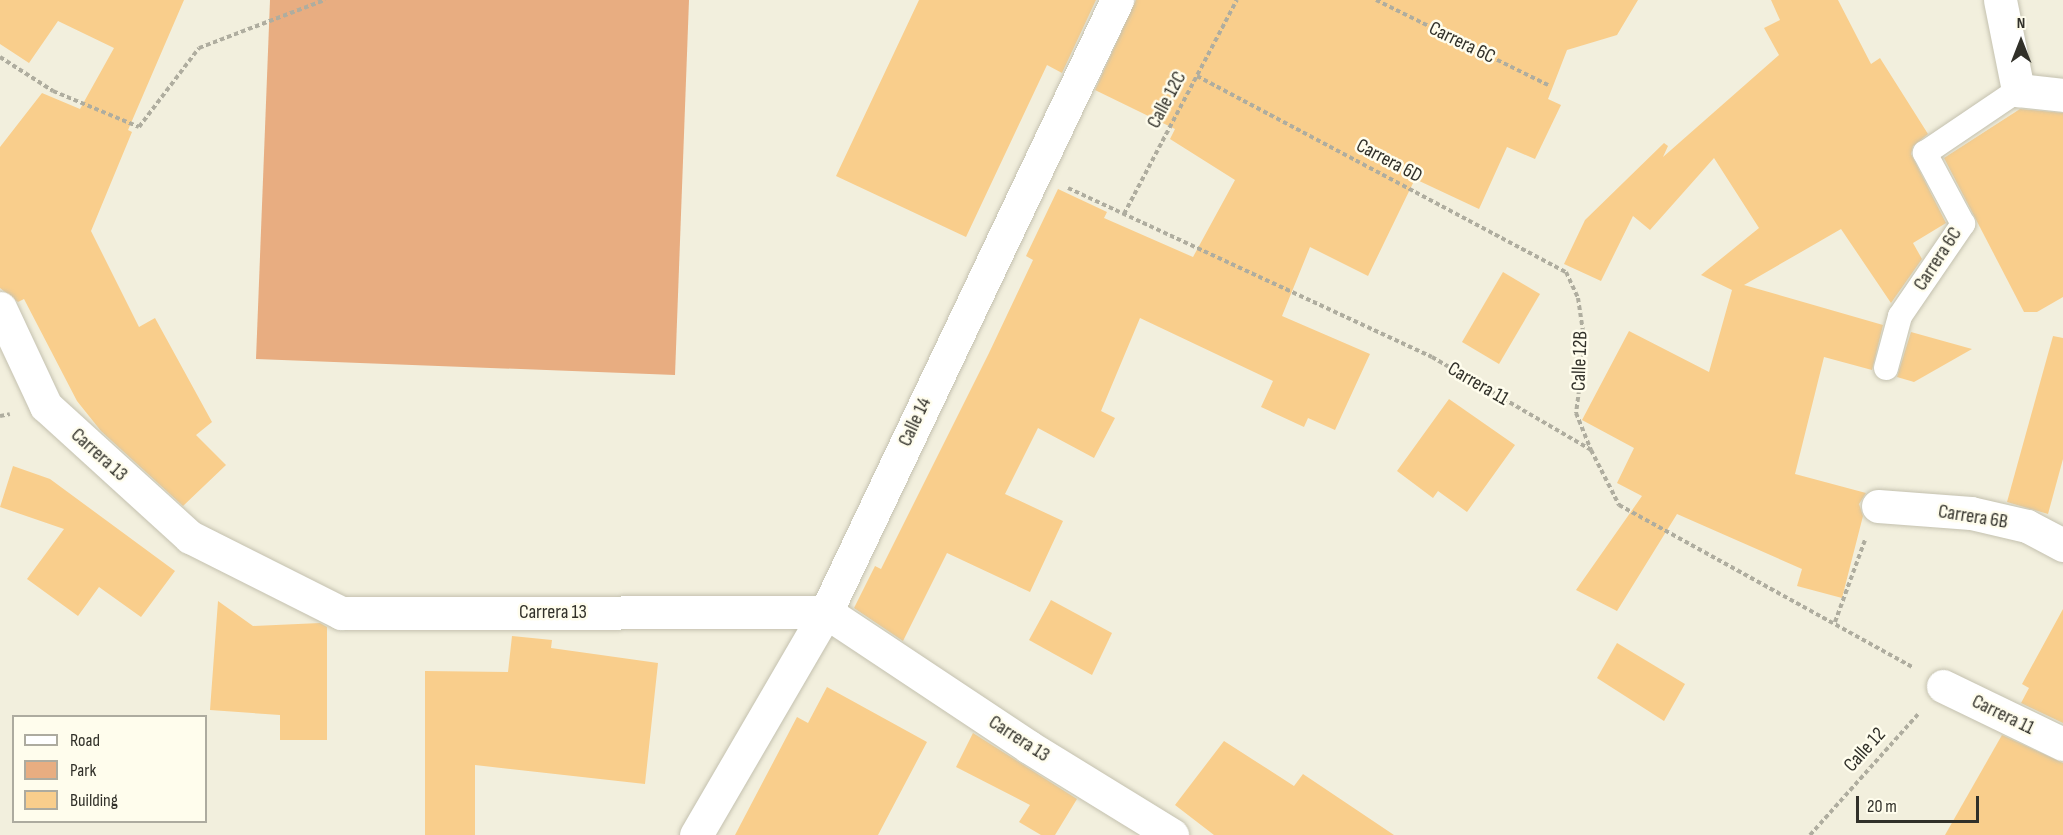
<!DOCTYPE html>
<style>
body{margin:0}
#map{position:relative;width:2063px;height:835px;overflow:hidden;background:#f2efdd;font-family:"Sofia Sans Condensed",sans-serif}
div>[style]{position:absolute}
.green>*{inset:0;background:#e8ad81}
.building>*{inset:0;background:#f9ce8c}
.path>*{height:4px;margin-top:-2px;transform-origin:0;background:repeating-linear-gradient(90deg,#afad9f 0 4.5px,transparent 0 7.5px)}
.roads{filter:drop-shadow(0 0 2px #c4c1af) drop-shadow(0 0 2px #c4c1af)}
.lane>*{height:24px;margin:-12px;padding:0 12px;transform-origin:12px;border-radius:12px;background:#fff}
.street>*{height:33px;margin:-16.5px;padding:0 16.5px;transform-origin:16.5px;border-radius:16.5px;background:#fff}
span{translate:-50% -50%;white-space:nowrap;text-align:center;line-height:1.15;-webkit-text-stroke:5px #fffded;paint-order:stroke}
.street-label{font-size:20px;color:#313029}
.legend{position:absolute;left:12px;top:715px;width:195px;height:108px;box-sizing:border-box;background:#fffded;border:2px solid #adab9f;margin:0;padding:8px 10px;list-style:none;font-size:18px;color:#313029}
.legend li{display:flex;align-items:center;gap:12px;height:30px}
.legend b{width:30px;border:2px solid #adab9f}
.north{position:absolute;left:1991px;top:12px;width:60px;height:60px;-webkit-text-stroke:4px #fffded;paint-order:stroke;rotate:0deg;font-size:16px;font-weight:700;line-height:24px;text-align:center;color:#313029}
.north::after{content:'';display:block;margin:auto;width:21px;height:27px;background:#313029;clip-path:polygon(50% 0,100% 100%,50% 72%,0 100%)}
.scale{position:absolute;left:1856px;top:796px;width:123px;height:27px;box-sizing:border-box;border:3px solid #313029;border-top:0;padding-left:8px;font-size:18px;line-height:21px;white-space:nowrap;color:#313029;-webkit-text-stroke:4px #fffded;paint-order:stroke}
</style>
<div id="map">
<div class="green">
<i style="clip-path:polygon(270px 0,689px 0,675px 375px,256px 359px)"></i>
</div>
<div class="building">
<i style="clip-path:polygon(0 0,184px 0,128px 130px,132px 132px,91px 231px,139px 327px,155px 318px,212px 422px,196px 435px,226px 465px,183px 506px,101px 431px,77px 401px,24px 299px,18px 302px,0 288px,0 147px,42px 93px,80px 109px,114px 48px,58px 21px,29px 63px,0 44px)"></i>
<i style="clip-path:polygon(919px 0,1096px 0,1062px 73px,1047px 65px,966px 237px,836px 176px)"></i>
<i style="clip-path:polygon(1136px 0,1638px 0,1617px 35px,1567px 50px,1548px 99px,1561px 105px,1535px 159px,1507px 147px,1479px 209px,1415px 179px,1368px 276px,1310px 247px,1282px 316px,1370px 354px,1335px 430px,1308px 418px,1304px 427px,1261px 407px,1273px 381px,1140px 318px,1101px 411px,1115px 418px,1094px 458px,1038px 428px,1005px 494px,1063px 521px,1030px 592px,947px 553px,903px 641px,854px 608px,875px 566px,881px 569px,989px 353px,1033px 260px,1026px 256px,1058px 189px,1107px 212px,1104px 218px,1193px 257px,1235px 180px,1170px 139px,1175px 129px,1095px 90px)"></i>
<i style="clip-path:polygon(1771px 0,1838px 0,1871px 64px,1880px 58px,1928px 134px,1913px 146px,1911px 154px,1946px 223px,1913px 243px,1922px 259px,1891px 303px,1841px 229px,1744px 285px,1883px 325px,1872px 370px,1824px 357px,1795px 474px,1866px 493px,1859px 504px,1863px 516px,1842px 598px,1797px 586px,1802px 569px,1677px 514px,1617px 611px,1576px 590px,1642px 496px,1617px 483px,1634px 448px,1582px 420px,1629px 331px,1709px 372px,1732px 290px,1701px 275px,1759px 228px,1714px 158px,1650px 230px,1633px 216px,1601px 281px,1564px 264px,1585px 220px,1664px 143px,1668px 146px,1663px 157px,1779px 55px,1764px 28px,1780px 20px)"></i>
<i style="clip-path:polygon(2020px 109px,2063px 113px,2063px 297px,2037px 312px,2024px 312px,1944px 158px)"></i>
<i style="clip-path:polygon(1503px 272px,1540px 294px,1499px 364px,1462px 342px)"></i>
<i style="clip-path:polygon(1911px 332px,1972px 349px,1914px 382px,1897px 377px)"></i>
<i style="clip-path:polygon(2053px 336px,2063px 338px,2063px 459px,2048px 514px,2007px 502px)"></i>
<i style="clip-path:polygon(1449px 399px,1515px 445px,1467px 512px,1438px 491px,1433px 498px,1397px 471px)"></i>
<i style="clip-path:polygon(13px 466px,50px 479px,175px 571px,141px 617px,99px 587px,78px 616px,27px 579px,64px 529px,0 507px)"></i>
<i style="clip-path:polygon(1051px 600px,1112px 633px,1092px 675px,1029px 640px)"></i>
<i style="clip-path:polygon(218px 601px,253px 626px,320px 623px,327px 627px,327px 740px,280px 740px,280px 715px,210px 710px)"></i>
<i style="clip-path:polygon(2063px 609px,2063px 723px,2021px 703px,2029px 688px,2022px 684px)"></i>
<i style="clip-path:polygon(512px 636px,552px 640px,551px 648px,658px 663px,645px 784px,475px 765px,475px 835px,425px 835px,425px 671px,508px 672px)"></i>
<i style="clip-path:polygon(1617px 643px,1685px 684px,1664px 721px,1597px 678px)"></i>
<i style="clip-path:polygon(827px 687px,927px 742px,878px 835px,735px 835px,797px 717px,808px 723px)"></i>
<i style="clip-path:polygon(973px 733px,1077px 799px,1055px 835px,1041px 835px,1019px 822px,1030px 805px,956px 767px)"></i>
<i style="clip-path:polygon(2002px 735px,2063px 763px,2063px 835px,1945px 835px)"></i>
<i style="clip-path:polygon(1224px 741px,1294px 786px,1303px 774px,1394px 835px,1214px 835px,1175px 805px)"></i>
</div>
<div class="path">
<i style="left:1376px;top:0;width:192px;rotate:26.3deg"></i>
<i style="left:0;top:57px;width:63px;rotate:32.7deg"></i>
<i style="left:53px;top:91px;width:93px;rotate:22.7deg"></i>
<i style="left:139px;top:127px;width:99px;rotate:-52.8deg"></i>
<i style="left:199px;top:48px;width:135px;rotate:-20.9deg"></i>
<i style="left:1197px;top:76px;width:418px;rotate:28deg"></i>
<i style="left:1566px;top:272px;width:29px;rotate:65deg"></i>
<i style="left:1578px;top:298px;width:48px;rotate:81.5deg"></i>
<i style="left:1585px;top:345px;width:69px;rotate:97.5deg"></i>
<i style="left:1576px;top:413px;width:40px;rotate:68deg"></i>
<i style="left:1068px;top:188px;width:401px;rotate:24.9deg"></i>
<i style="left:1432px;top:357px;width:184px;rotate:30.3deg"></i>
<i style="left:1591px;top:450px;width:62px;rotate:63deg"></i>
<i style="left:1619px;top:505px;width:335px;rotate:28.9deg"></i>
<i style="left:1124px;top:214px;width:242px;rotate:-62.2deg"></i>
<i style="left:0;top:416px;width:10px;rotate:-11deg"></i>
<i style="left:1835px;top:622px;width:87px;rotate:-69.9deg"></i>
<i style="left:1810px;top:835px;width:162px;rotate:-48.2deg"></i>
</div>
<div class="roads">
<div class="lane">
<i style="left:1886px;top:368px;width:54px;rotate:-74.9deg"></i>
<i style="left:1900px;top:316px;width:112px;rotate:-55.6deg"></i>
<i style="left:1963px;top:224px;width:81px;rotate:-118.2deg"></i>
<i style="left:1925px;top:153px;width:112px;rotate:-34.1deg"></i>
</div>
<div class="street">
<i style="left:2000px;top:0;width:92px;rotate:78.7deg"></i>
<i style="left:2018px;top:90px;width:45px;rotate:6.3deg"></i>
<i style="left:0;top:308px;width:108px;rotate:64.9deg"></i>
<i style="left:46px;top:406px;width:195px;rotate:42.3deg"></i>
<i style="left:190px;top:537px;width:169px;rotate:26.7deg"></i>
<i style="left:341px;top:613px;width:485px;rotate:-0.1deg"></i>
<i style="left:826px;top:612px;width:244px;rotate:33.6deg"></i>
<i style="left:1029px;top:747px;width:168px;rotate:31.6deg"></i>
<i style="left:1878px;top:506px;width:93px;rotate:4.3deg"></i>
<i style="left:1971px;top:513px;width:57px;rotate:13.1deg"></i>
<i style="left:2027px;top:526px;width:41px;rotate:27.8deg"></i>
<i style="left:1943px;top:686px;width:133px;rotate:25.8deg"></i>
<i style="left:696px;top:835px;width:258px;rotate:-59.8deg"></i>
<i style="left:826px;top:612px;width:678px;rotate:-64.57deg"></i>
</div>
</div>
<div class="street-label">
<span style="left:1462px;top:43px;rotate:26deg">Carrera 6C</span>
<span style="left:1167px;top:100px;rotate:-62deg">Calle 12C</span>
<span style="left:1389px;top:161px;rotate:28deg">Carrera 6D</span>
<span style="left:1938px;top:259px;rotate:-57deg">Carrera 6C</span>
<span style="left:1580px;top:361px;rotate:-88deg">Calle 12B</span>
<span style="left:1478px;top:384px;rotate:30deg">Carrera 11</span>
<span style="left:915px;top:422px;rotate:-65deg">Calle 14</span>
<span style="left:99px;top:455px;rotate:42deg">Carrera 13</span>
<span style="left:1973px;top:517px;rotate:9deg">Carrera 6B</span>
<span style="left:553px;top:612px">Carrera 13</span>
<span style="left:2003px;top:715px;rotate:26deg">Carrera 11</span>
<span style="left:1019px;top:739px;rotate:33deg">Carrera 13</span>
<span style="left:1865px;top:750px;rotate:-48deg">Calle 12</span>
</div>
<ul class="legend">
<li><b style="height:8px;background:#fff"></b>Road</li>
<li><b style="height:16px;background:#e8ad81"></b>Park</li>
<li><b style="height:16px;background:#f9ce8c"></b>Building</li>
</ul>
<div class="north">N</div>
<div class="scale">20 m</div>
</div>
